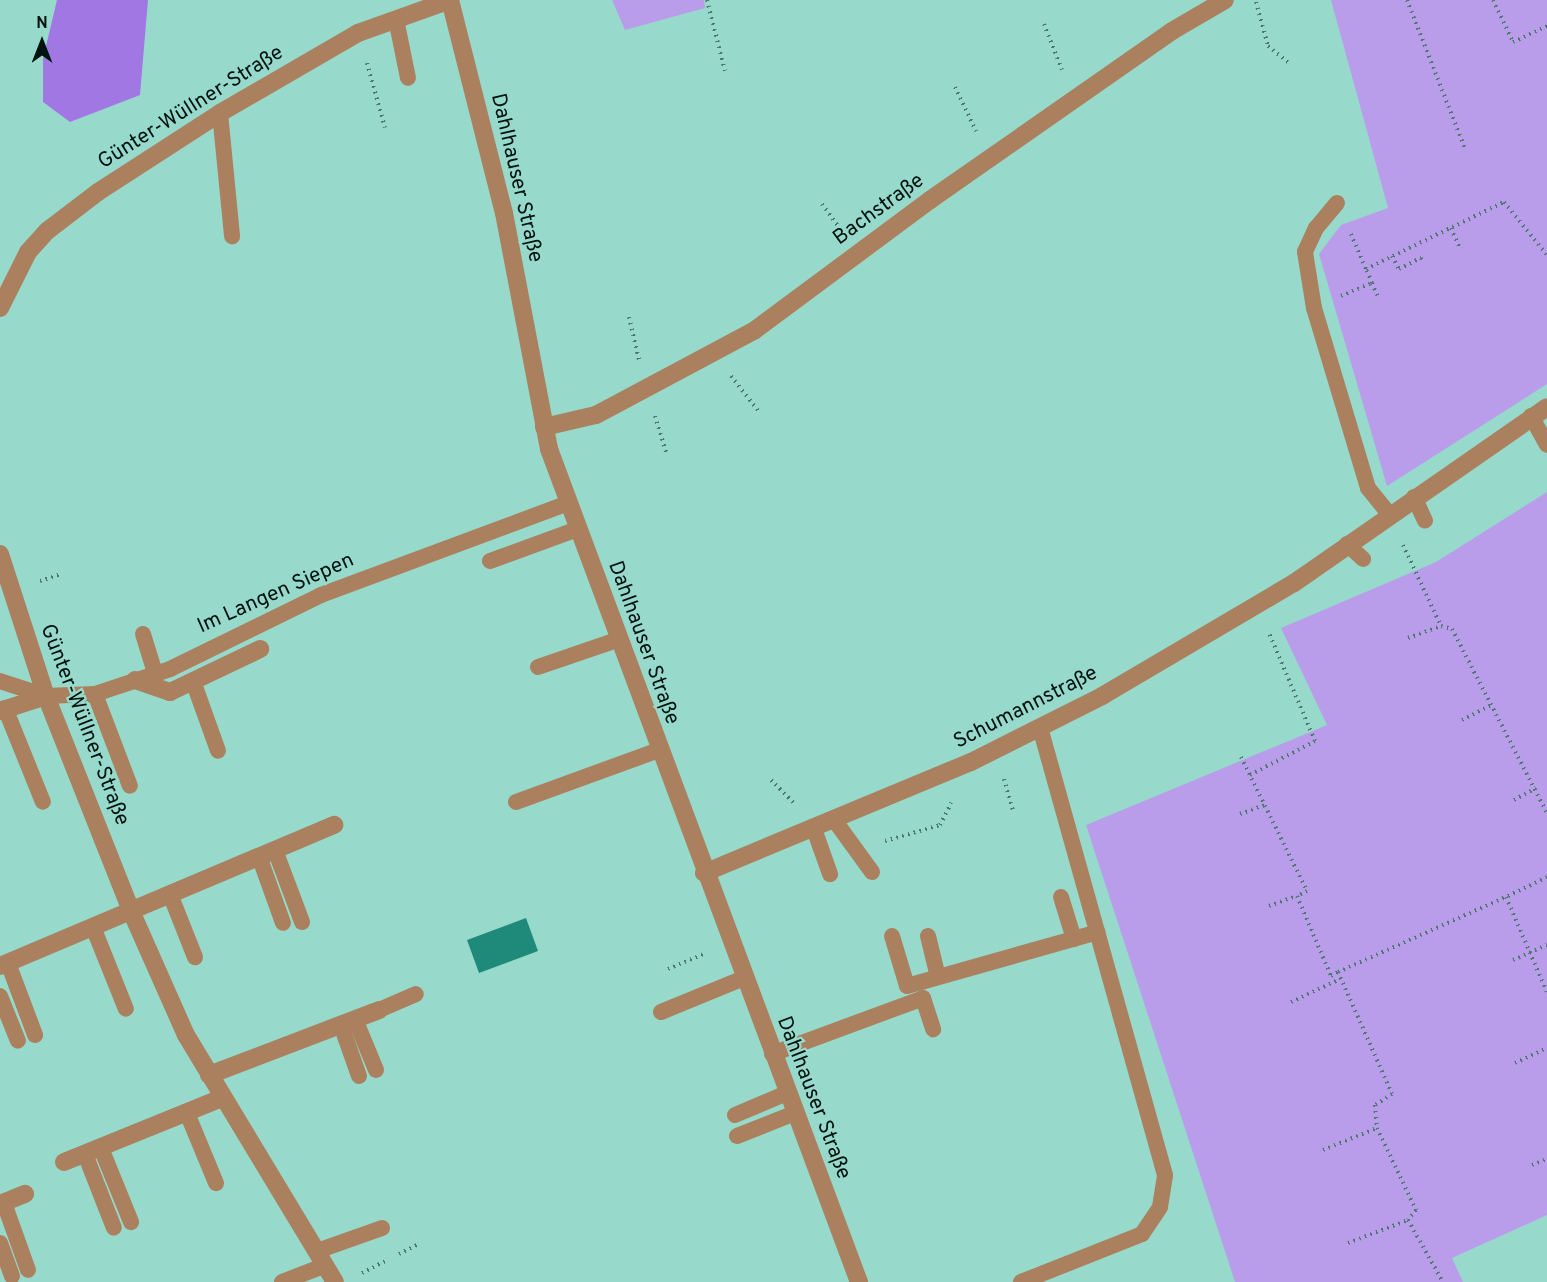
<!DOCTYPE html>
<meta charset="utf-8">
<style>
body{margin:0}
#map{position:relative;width:1547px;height:1282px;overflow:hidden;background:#97dacc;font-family:Overpass,sans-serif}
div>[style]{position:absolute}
.green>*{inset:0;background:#b99deb}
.forest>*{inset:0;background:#a177e3}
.water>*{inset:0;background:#208a7a}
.path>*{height:4px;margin-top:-2px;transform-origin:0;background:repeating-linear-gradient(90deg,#4c776d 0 1.5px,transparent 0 6px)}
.lane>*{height:16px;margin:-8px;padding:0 8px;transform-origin:8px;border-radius:8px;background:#ab805e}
.street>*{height:18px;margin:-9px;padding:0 9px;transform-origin:9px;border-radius:9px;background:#ab805e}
span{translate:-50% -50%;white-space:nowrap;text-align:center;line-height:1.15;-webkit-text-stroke:4.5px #97dacc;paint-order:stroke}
.street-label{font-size:21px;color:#00130e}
.north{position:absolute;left:12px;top:12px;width:60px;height:60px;-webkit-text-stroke:4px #97dacc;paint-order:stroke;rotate:0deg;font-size:16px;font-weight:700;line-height:24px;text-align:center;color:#00130e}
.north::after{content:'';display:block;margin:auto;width:21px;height:27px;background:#00130e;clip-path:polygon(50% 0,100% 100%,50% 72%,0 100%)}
</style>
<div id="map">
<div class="green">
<i style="clip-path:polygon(612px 0,704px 0,705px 8px,625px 30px)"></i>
<i style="clip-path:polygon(1331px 0,1547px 0,1547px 384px,1387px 486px,1319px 254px,1341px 225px,1388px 208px)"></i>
<i style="clip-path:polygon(1547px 492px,1547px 1215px,1452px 1258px,1463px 1282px,1235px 1282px,1086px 825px,1327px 725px,1281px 628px,1436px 562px)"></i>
</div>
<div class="forest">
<i style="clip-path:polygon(57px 0,148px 0,140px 95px,70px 122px,43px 102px,43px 59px)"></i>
</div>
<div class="water">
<i style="clip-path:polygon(526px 918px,538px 951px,479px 973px,467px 940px)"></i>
</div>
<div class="path">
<i style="left:707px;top:0;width:73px;rotate:75.8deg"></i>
<i style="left:1407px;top:0;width:160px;rotate:68.7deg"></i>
<i style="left:1493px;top:0;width:47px;rotate:64.5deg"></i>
<i style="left:1513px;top:42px;width:38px;rotate:-25deg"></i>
<i style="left:1256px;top:2px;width:46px;rotate:74.7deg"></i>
<i style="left:1268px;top:46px;width:27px;rotate:39deg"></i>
<i style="left:1044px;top:24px;width:49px;rotate:68.6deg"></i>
<i style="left:367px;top:63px;width:67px;rotate:74.5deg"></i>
<i style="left:955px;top:87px;width:49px;rotate:64.5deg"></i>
<i style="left:822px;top:204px;width:32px;rotate:54deg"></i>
<i style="left:1451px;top:228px;width:20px;rotate:66deg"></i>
<i style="left:1351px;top:234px;width:38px;rotate:67deg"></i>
<i style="left:1392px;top:256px;width:15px;rotate:62deg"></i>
<i style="left:1399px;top:269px;width:25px;rotate:-27deg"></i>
<i style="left:1421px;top:258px;width:4px;rotate:63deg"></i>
<i style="left:1372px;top:283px;width:15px;rotate:67deg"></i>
<i style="left:1341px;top:296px;width:34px;rotate:-23deg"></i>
<i style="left:1372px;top:283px;width:15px;rotate:-113deg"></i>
<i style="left:1366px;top:269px;width:153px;rotate:-25.9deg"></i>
<i style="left:1504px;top:202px;width:68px;rotate:50.9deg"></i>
<i style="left:629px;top:317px;width:44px;rotate:76.9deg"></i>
<i style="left:731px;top:376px;width:47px;rotate:51.9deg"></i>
<i style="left:655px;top:416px;width:41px;rotate:72.9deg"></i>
<i style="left:1403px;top:545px;width:89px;rotate:64.9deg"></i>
<i style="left:1441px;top:626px;width:11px;rotate:15deg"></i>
<i style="left:1452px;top:629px;width:207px;rotate:62.7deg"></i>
<i style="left:40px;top:581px;width:20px;rotate:-18deg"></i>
<i style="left:1408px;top:638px;width:35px;rotate:-20deg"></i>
<i style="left:1462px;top:720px;width:34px;rotate:-27deg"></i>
<i style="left:1241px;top:757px;width:149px;rotate:63.8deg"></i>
<i style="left:1307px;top:891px;width:11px;rotate:153deg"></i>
<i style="left:1297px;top:896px;width:87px;rotate:67deg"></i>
<i style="left:1331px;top:976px;width:8px;rotate:-30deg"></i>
<i style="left:1338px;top:972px;width:133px;rotate:66.1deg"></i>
<i style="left:1392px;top:1094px;width:20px;rotate:147deg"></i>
<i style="left:1375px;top:1105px;width:23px;rotate:85deg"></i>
<i style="left:1377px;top:1128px;width:91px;rotate:64.6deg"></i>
<i style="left:1416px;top:1210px;width:13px;rotate:129deg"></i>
<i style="left:1408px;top:1220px;width:71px;rotate:60.6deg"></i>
<i style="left:1250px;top:775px;width:73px;rotate:-27.6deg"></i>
<i style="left:1315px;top:741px;width:117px;rotate:-113.1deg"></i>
<i style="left:1004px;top:779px;width:32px;rotate:74deg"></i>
<i style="left:771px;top:780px;width:33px;rotate:45deg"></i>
<i style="left:1514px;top:800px;width:25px;rotate:-29deg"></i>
<i style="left:1240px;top:814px;width:27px;rotate:-20deg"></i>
<i style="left:885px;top:841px;width:57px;rotate:-16.2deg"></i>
<i style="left:940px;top:825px;width:25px;rotate:-63deg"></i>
<i style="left:1547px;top:877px;width:46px;rotate:154deg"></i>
<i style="left:1506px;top:897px;width:103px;rotate:66.7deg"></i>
<i style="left:1269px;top:906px;width:30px;rotate:-20deg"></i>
<i style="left:1513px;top:960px;width:37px;rotate:-24deg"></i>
<i style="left:668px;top:969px;width:41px;rotate:-22.8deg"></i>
<i style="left:1338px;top:972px;width:184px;rotate:-24.1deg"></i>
<i style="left:1291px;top:1002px;width:54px;rotate:-25.1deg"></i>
<i style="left:1515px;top:1063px;width:35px;rotate:-25deg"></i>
<i style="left:1323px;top:1150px;width:58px;rotate:-22.2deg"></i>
<i style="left:1532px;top:1165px;width:16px;rotate:-22deg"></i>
<i style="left:1348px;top:1243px;width:64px;rotate:-21deg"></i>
<i style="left:399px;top:1254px;width:20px;rotate:-27deg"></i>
<i style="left:362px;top:1273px;width:28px;rotate:-27deg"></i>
</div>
<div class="lane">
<i style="left:396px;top:19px;width:60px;rotate:78.5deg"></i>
<i style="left:220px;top:113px;width:124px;rotate:84.4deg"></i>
<i style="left:1337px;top:203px;width:33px;rotate:130deg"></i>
<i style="left:1316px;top:228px;width:26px;rotate:115deg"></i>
<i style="left:1305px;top:252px;width:57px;rotate:80.9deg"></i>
<i style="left:1314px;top:308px;width:188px;rotate:73.3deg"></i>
<i style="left:1368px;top:488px;width:33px;rotate:51deg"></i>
<i style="left:1531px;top:416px;width:33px;rotate:61deg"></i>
<i style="left:1414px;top:497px;width:26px;rotate:65deg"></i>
<i style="left:1347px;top:544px;width:22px;rotate:43deg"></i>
<i style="left:490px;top:561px;width:94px;rotate:-20deg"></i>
<i style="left:143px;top:634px;width:41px;rotate:72.9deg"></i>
<i style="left:538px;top:667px;width:83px;rotate:-18.9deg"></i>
<i style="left:0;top:681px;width:48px;rotate:18.1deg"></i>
<i style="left:46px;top:696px;width:49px;rotate:-2.3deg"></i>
<i style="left:95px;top:694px;width:79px;rotate:-18.4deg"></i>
<i style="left:170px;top:669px;width:168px;rotate:-26.1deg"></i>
<i style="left:321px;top:595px;width:264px;rotate:-20.4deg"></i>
<i style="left:193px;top:681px;width:74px;rotate:70.3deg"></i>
<i style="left:95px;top:694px;width:98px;rotate:69.2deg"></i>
<i style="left:5px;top:708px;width:101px;rotate:68deg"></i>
<i style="left:516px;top:802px;width:152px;rotate:-20deg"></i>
<i style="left:835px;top:821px;width:63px;rotate:54deg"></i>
<i style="left:814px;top:829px;width:48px;rotate:70.4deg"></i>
<i style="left:275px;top:850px;width:77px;rotate:69.4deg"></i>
<i style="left:259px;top:856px;width:71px;rotate:70.3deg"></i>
<i style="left:170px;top:894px;width:68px;rotate:68.4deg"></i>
<i style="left:1061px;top:897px;width:44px;rotate:72.8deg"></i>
<i style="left:93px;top:927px;width:88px;rotate:68.1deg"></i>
<i style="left:892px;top:936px;width:52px;rotate:73.3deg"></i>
<i style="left:907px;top:986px;width:198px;rotate:-15.8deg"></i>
<i style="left:928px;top:936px;width:42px;rotate:76.3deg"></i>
<i style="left:8px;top:963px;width:77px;rotate:69.4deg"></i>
<i style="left:0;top:996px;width:48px;rotate:68.2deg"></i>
<i style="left:379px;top:1010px;width:40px;rotate:-23.4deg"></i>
<i style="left:661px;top:1012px;width:90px;rotate:-22.3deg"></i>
<i style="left:355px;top:1019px;width:55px;rotate:67.6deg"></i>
<i style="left:341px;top:1025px;width:54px;rotate:70.6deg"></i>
<i style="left:772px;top:1054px;width:161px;rotate:-20.3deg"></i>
<i style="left:923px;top:998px;width:33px;rotate:72deg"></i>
<i style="left:187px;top:1113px;width:76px;rotate:67.5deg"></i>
<i style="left:735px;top:1115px;width:56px;rotate:-22.9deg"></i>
<i style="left:737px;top:1136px;width:62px;rotate:-21.6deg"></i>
<i style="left:101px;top:1148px;width:80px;rotate:67.9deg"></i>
<i style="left:85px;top:1154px;width:79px;rotate:68.6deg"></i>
<i style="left:4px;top:1203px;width:71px;rotate:70.3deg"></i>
<i style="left:0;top:1243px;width:35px;rotate:70deg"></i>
<i style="left:317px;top:1251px;width:69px;rotate:-19.5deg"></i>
<i style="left:282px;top:1282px;width:47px;rotate:-21.1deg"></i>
<i style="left:1021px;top:1282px;width:130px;rotate:-21.6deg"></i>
<i style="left:1142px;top:1234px;width:32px;rotate:-56deg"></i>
<i style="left:1160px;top:1207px;width:32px;rotate:-81deg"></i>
<i style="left:1165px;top:1175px;width:464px;rotate:-105.6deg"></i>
</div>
<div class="street">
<i style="left:0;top:308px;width:63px;rotate:-63.4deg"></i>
<i style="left:28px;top:252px;width:28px;rotate:-48deg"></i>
<i style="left:47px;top:231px;width:64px;rotate:-37.4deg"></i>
<i style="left:98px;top:192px;width:145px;rotate:-32.9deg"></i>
<i style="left:220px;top:113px;width:160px;rotate:-30.1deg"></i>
<i style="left:358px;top:33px;width:98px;rotate:-19.7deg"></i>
<i style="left:450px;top:0;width:220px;rotate:75.8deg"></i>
<i style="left:504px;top:213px;width:240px;rotate:79.2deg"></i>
<i style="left:549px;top:449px;width:889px;rotate:69.59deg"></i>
<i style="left:544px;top:427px;width:53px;rotate:-13deg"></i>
<i style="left:596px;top:415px;width:180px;rotate:-28.1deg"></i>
<i style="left:755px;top:330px;width:218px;rotate:-36.6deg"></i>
<i style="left:930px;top:200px;width:295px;rotate:-34.9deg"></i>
<i style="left:1172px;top:31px;width:61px;rotate:-30.3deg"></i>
<i style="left:0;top:554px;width:149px;rotate:72.1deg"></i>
<i style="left:46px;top:696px;width:231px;rotate:68.4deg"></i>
<i style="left:131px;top:911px;width:136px;rotate:66.1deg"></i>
<i style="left:186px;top:1035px;width:288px;rotate:58.9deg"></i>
<i style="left:135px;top:680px;width:37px;rotate:19deg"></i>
<i style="left:170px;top:692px;width:100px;rotate:-25.5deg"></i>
<i style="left:0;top:711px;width:48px;rotate:-18.1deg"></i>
<i style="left:704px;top:873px;width:289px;rotate:-22.6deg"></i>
<i style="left:971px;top:762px;width:147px;rotate:-26.7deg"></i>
<i style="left:1102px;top:696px;width:223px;rotate:-30.5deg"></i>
<i style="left:1294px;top:583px;width:308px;rotate:-34.8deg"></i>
<i style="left:0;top:966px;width:363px;rotate:-22.9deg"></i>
<i style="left:209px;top:1075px;width:182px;rotate:-20.9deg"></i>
<i style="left:64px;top:1162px;width:170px;rotate:-22.1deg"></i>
<i style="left:0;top:1204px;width:27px;rotate:-22deg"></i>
</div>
<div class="street-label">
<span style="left:191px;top:108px;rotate:-32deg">Günter-Wüllner-Straße</span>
<span style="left:516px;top:178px;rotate:77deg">Dahlhauser Straße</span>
<span style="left:879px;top:210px;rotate:-36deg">Bachstraße</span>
<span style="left:276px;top:594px;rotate:-24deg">Im Langen Siepen</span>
<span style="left:643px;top:643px;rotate:70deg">Dahlhauser Straße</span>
<span style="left:1026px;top:708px;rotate:-27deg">Schumannstraße</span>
<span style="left:84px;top:725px;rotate:69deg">Günter-Wüllner-Straße</span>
<span style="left:813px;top:1098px;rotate:69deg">Dahlhauser Straße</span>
</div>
<div class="north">N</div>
</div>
